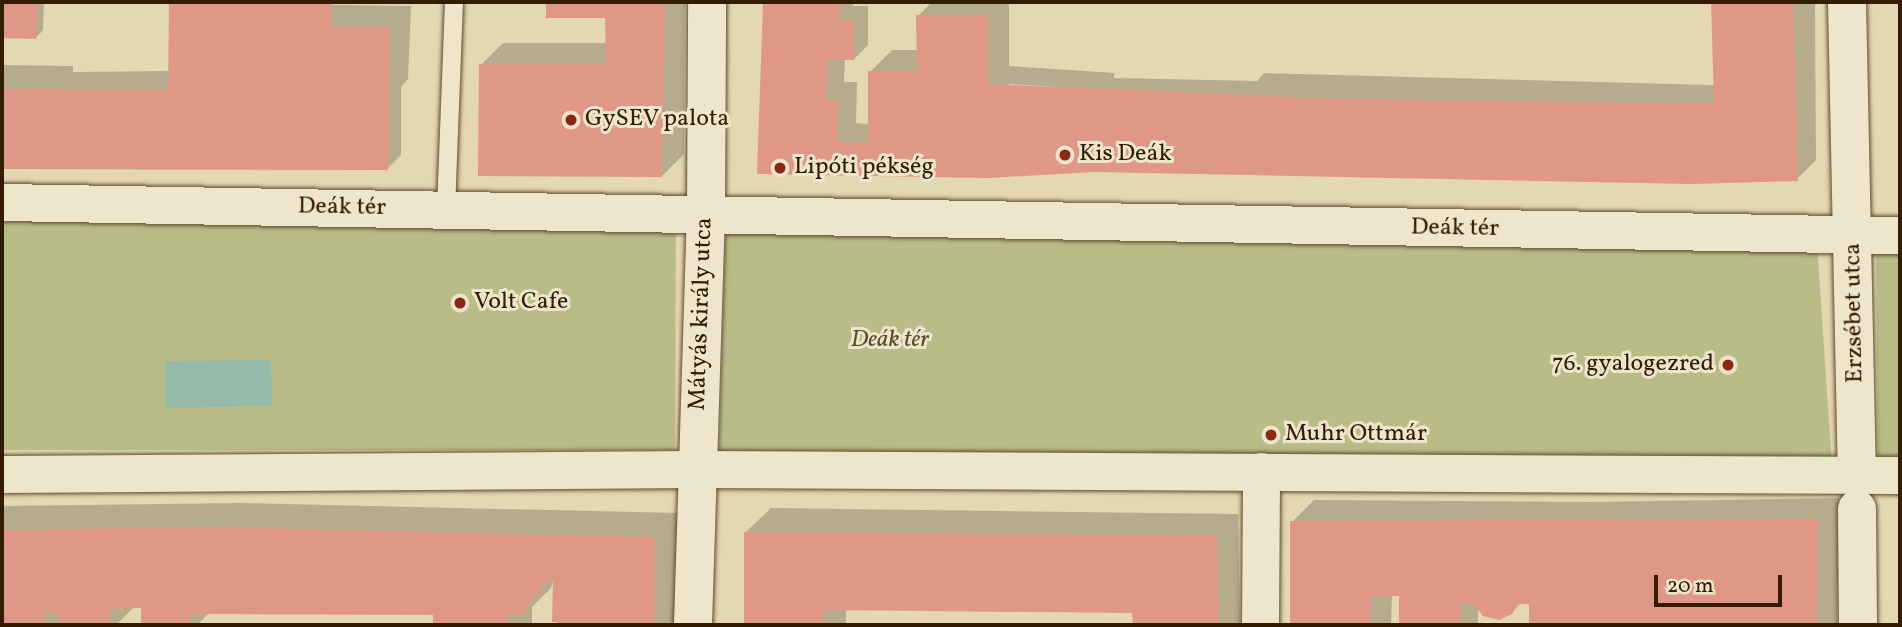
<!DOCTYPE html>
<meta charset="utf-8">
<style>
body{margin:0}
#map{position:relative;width:1902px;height:627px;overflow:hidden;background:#e3d8b1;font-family:Vollkorn,serif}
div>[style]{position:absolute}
.green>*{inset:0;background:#babc87}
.water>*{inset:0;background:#95baaa}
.shadow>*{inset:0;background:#0003}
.building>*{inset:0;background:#e09785}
.roads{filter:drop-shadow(0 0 2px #5f4b2d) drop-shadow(0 0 2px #5f4b2d)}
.lane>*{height:18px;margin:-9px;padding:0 9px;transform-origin:9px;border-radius:9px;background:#ede6cc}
.street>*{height:37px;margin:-18.5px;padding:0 18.5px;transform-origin:18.5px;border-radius:18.5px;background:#ede6cc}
.secondary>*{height:38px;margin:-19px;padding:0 19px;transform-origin:19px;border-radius:19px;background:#ede6cc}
.dots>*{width:19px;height:19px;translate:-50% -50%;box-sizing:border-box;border:4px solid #ede6cc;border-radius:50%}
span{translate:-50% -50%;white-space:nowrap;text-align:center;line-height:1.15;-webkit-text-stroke:6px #ede6cc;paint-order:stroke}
.poi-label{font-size:24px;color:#331c01}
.left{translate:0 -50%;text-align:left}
.right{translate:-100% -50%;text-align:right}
.street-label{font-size:24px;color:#331c01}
.park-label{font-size:24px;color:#5c4c29;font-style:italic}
.frame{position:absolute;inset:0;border:4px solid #331c01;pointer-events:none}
.scale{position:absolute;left:1654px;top:575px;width:128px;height:32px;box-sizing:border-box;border:4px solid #331c01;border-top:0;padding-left:9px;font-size:21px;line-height:24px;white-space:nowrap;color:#331c01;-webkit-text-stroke:5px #ede6cc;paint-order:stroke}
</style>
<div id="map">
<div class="green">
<i style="clip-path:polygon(2px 211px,676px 224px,675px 450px,2px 450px)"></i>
<i style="clip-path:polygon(725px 233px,1817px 243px,1832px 466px,719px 451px)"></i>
<i style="clip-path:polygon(1900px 249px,1900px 458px,1878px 458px,1876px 250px)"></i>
</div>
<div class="water">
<i style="clip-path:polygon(271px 360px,272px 406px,166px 408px,165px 361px)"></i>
</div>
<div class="shadow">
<i style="clip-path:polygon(2px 2px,44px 2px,43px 30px,36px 38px,2px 36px)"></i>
<i style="clip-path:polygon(171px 2px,411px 6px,408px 79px,401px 87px,401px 155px,387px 169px,2px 167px,2px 65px,73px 66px,73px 72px,170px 71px)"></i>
<i style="clip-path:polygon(548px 2px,685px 2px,684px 154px,662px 176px,481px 65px,503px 43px,607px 43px,607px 16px,548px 17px)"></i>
<i style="clip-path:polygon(evenodd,766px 2px,853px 2px,853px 6px,868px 6px,868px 45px,854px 59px,845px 58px,844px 82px,857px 82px,856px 123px,869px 124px,870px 72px,892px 50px,918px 50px,918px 16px,932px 2px,1009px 2px,1009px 66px,1114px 73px,1114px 78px,1257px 81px,1264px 73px,1711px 85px,1715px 85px,1713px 2px,1815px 2px,1816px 160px,1797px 179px,1094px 170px,988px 177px,759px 172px,766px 2px,1009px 84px,1105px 90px,1009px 88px,1009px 84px)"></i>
<i style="clip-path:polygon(1839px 498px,1837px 625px,1531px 625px,1531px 602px,1522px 602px,1511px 613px,1478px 607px,1478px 625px,1428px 625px,1428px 618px,1401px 595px,1392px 595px,1391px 625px,1292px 625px,1292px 522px,1314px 500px,1590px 502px)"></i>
<i style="clip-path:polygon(240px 503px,679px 513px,678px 625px,555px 625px,560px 620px,555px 574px,551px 588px,532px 607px,532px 625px,435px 625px,435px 613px,210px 612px,197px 625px,143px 625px,142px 607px,134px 607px,116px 625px,62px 625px,62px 621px,57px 625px,2px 625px,2px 506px)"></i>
<i style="clip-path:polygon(771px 508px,1238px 514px,1240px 625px,1134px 625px,1134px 612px,846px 608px,846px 625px,746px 625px,746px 532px)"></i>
</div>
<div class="building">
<i style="clip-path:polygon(2px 2px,38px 2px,36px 39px,2px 38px)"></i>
<i style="clip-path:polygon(169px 2px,331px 2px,331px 27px,390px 27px,388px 170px,2px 169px,2px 89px,168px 90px)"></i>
<i style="clip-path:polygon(546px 2px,665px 2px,662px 177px,478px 176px,479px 64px,606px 64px,605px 18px,546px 18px)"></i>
<i style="clip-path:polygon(763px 2px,839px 2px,839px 20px,854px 20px,854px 60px,827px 60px,826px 100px,839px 101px,837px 141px,868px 143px,868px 71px,917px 71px,916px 15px,988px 15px,988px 84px,1341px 99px,1689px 103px,1714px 103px,1711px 2px,1793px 2px,1798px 181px,1691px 184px,1094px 172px,988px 178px,757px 174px)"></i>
<i style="clip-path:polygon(1818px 519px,1817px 625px,1529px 625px,1529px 604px,1518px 604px,1512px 614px,1499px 620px,1483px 616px,1472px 603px,1460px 604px,1460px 625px,1426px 625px,1399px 623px,1399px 596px,1371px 596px,1370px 625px,1290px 625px,1290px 521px)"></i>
<i style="clip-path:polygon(214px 527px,655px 537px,655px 625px,552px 622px,553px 576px,527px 605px,527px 614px,508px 614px,508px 625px,433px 625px,433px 615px,190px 614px,190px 625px,141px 625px,141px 608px,110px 609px,110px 625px,60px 625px,60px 615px,45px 610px,45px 625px,2px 625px,2px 530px)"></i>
<i style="clip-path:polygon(744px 532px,1217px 535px,1219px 625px,1133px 625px,1132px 613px,823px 610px,823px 625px,744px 625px)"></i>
</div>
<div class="roads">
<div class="lane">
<i style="left:446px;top:210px;width:208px;rotate:-87.8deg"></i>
</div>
<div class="street">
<i style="left:2px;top:202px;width:1898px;rotate:1deg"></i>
<i style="left:2px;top:474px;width:695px;rotate:-0.41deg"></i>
<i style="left:697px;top:469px;width:1203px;rotate:0.29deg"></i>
<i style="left:1260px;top:625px;width:154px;rotate:-89.6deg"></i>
</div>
<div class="secondary">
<i style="left:1847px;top:2px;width:471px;rotate:88.8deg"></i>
<i style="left:1857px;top:509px;width:116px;rotate:89.5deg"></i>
<i style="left:693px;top:625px;width:409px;rotate:-88.2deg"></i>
<i style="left:706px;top:216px;width:214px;rotate:-89.7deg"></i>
</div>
</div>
<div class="dots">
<i style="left:571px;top:120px;background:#8f2418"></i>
<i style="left:1065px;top:155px;background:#8f2418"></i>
<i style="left:780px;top:168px;background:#8f2418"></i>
<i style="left:460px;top:303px;background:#8f2418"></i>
<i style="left:1728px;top:365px;background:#8f2418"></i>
<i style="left:1271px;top:435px;background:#8f2418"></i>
</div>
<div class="poi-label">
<span class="left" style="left:585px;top:120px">GySEV palota</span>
<span class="left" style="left:1079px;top:155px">Kis Deák</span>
<span class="left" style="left:794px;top:168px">Lipóti pékség</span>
<span class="left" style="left:474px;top:303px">Volt Cafe</span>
<span class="right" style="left:1714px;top:365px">76. gyalogezred</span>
<span class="left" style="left:1285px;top:435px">Muhr Ottmár</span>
</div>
<div class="street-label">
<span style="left:342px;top:208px;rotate:1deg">Deák tér</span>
<span style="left:1455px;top:229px;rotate:1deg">Deák tér</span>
<span style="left:1855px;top:313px;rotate:-91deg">Erzsébet utca</span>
<span style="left:702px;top:314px;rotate:-88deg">Mátyás király utca</span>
</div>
<div class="park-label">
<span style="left:890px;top:341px">Deák tér</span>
</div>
<div class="frame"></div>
<div class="scale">20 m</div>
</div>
